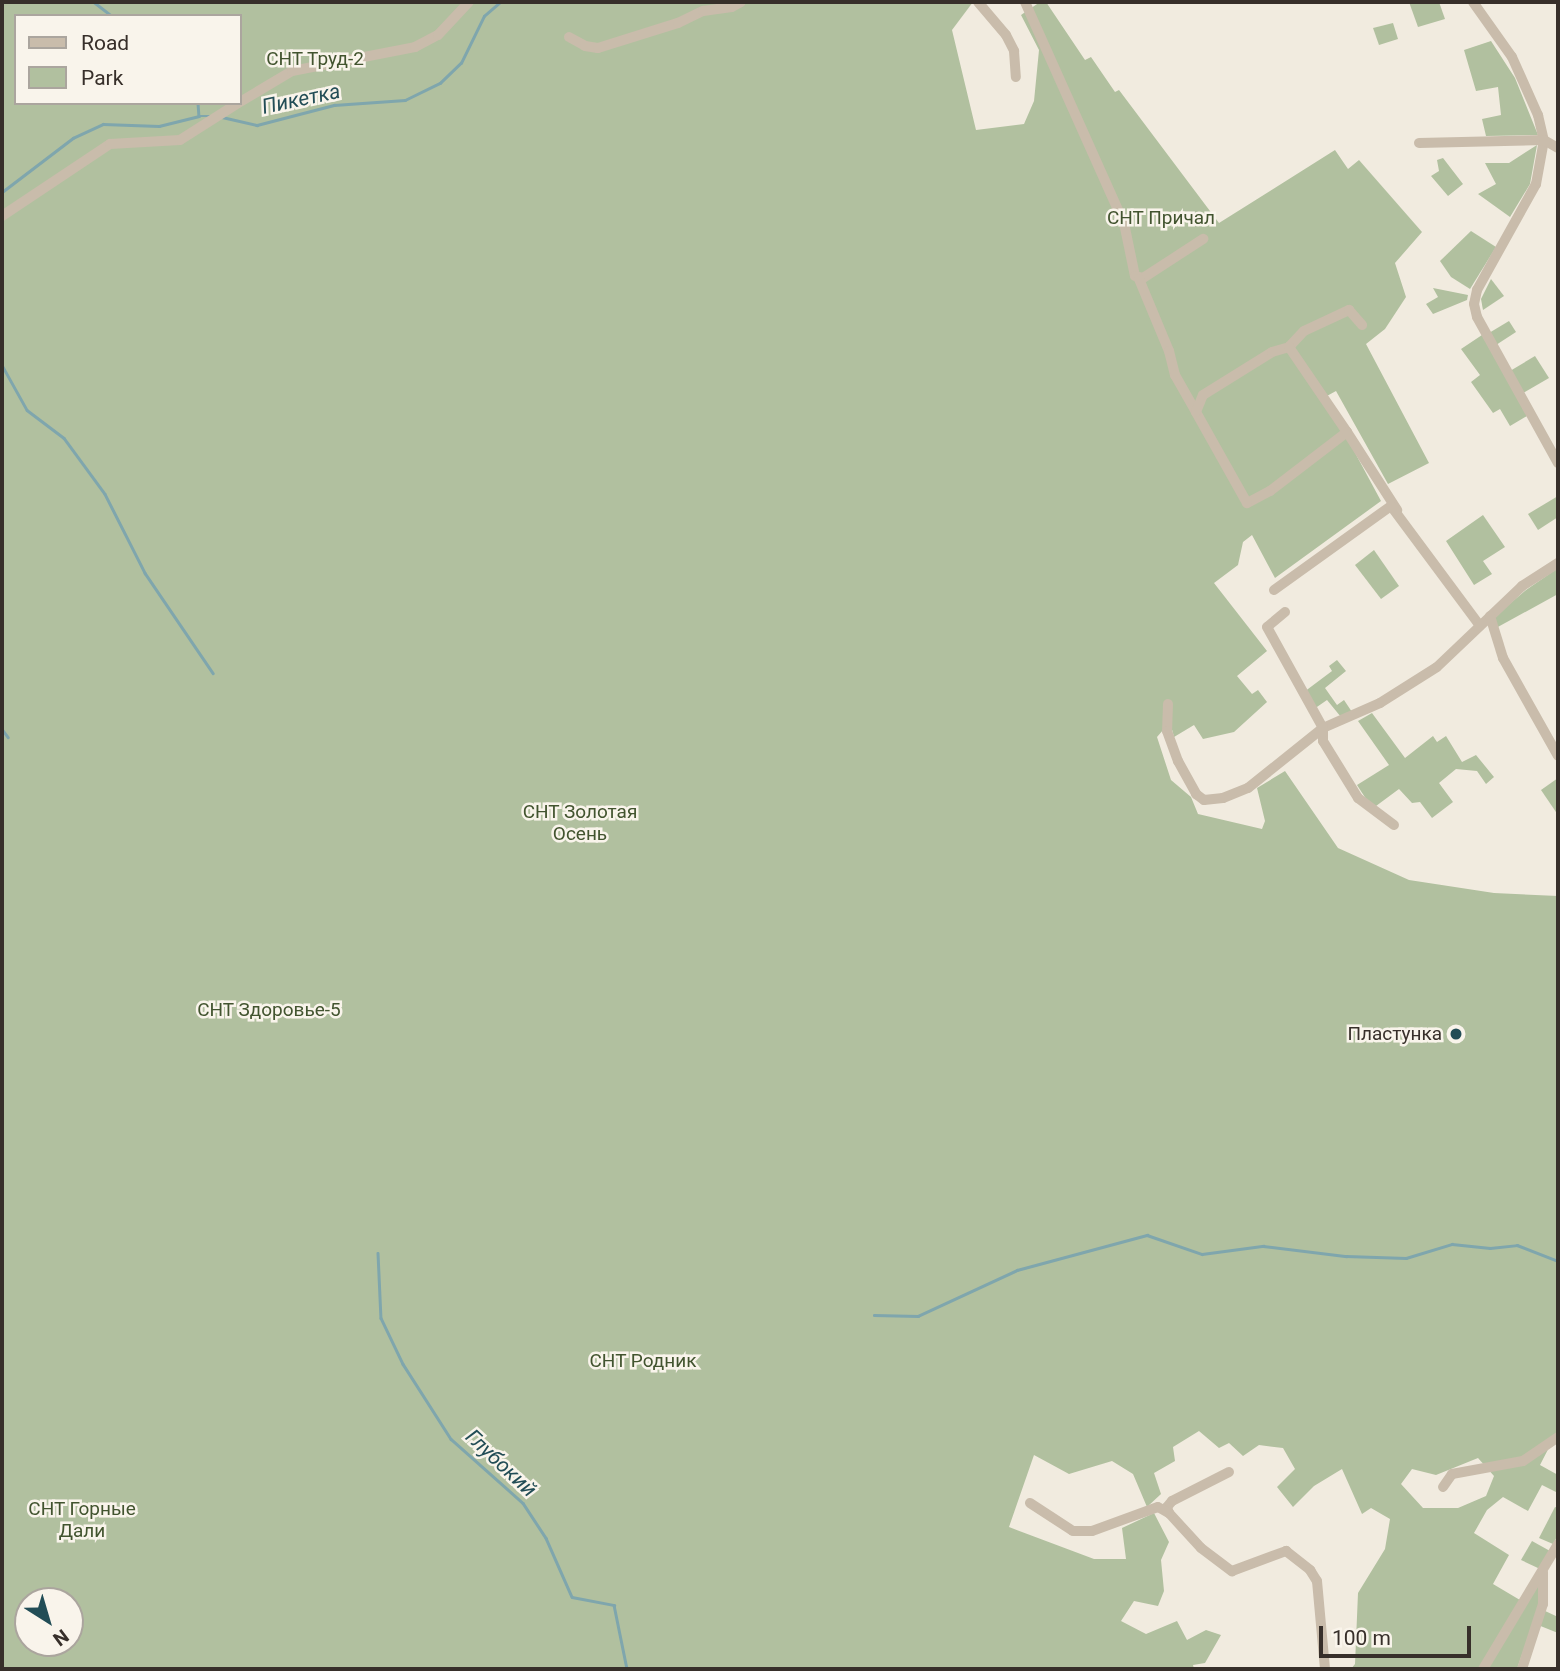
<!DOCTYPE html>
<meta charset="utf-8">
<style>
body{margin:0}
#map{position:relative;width:1560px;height:1671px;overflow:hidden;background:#f1ebdf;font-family:Roboto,sans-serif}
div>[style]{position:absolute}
.green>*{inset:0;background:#b1c09f}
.stream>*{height:2.5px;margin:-1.25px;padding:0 1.25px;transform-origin:1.25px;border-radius:1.25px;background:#7fa6ad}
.minor>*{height:10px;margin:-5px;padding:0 5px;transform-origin:5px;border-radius:5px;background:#c9bcab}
.dots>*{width:19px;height:19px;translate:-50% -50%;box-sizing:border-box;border:4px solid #f9f4eb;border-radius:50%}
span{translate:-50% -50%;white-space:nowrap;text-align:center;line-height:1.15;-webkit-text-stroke:5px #f9f4eb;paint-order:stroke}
.park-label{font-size:19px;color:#42542f}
.poi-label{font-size:19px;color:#372f2a}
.right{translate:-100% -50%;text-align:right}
.water-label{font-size:21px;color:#224d56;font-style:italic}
.frame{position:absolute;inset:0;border:4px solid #372f2a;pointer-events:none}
.legend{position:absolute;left:14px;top:14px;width:228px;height:91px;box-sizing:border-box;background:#f9f4eb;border:2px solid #aba59e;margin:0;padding:9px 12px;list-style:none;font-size:21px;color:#372f2a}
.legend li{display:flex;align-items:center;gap:14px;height:35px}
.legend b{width:35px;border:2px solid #aba59e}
.north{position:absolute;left:14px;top:1587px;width:70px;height:70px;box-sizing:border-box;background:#f9f4eb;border:2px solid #aba59e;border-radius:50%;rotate:143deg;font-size:19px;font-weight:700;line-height:28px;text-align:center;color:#372f2a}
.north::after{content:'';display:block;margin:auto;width:24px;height:32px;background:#224d56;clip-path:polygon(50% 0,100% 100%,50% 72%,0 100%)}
.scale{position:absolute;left:1319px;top:1626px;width:152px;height:32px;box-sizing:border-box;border:4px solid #372f2a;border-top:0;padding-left:9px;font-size:21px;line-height:24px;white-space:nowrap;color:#372f2a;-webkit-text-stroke:5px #f9f4eb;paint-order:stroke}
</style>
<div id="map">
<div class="green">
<i style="clip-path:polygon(evenodd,2px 2px,973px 2px,952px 30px,976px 130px,1024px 124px,1034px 101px,1039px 50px,1021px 15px,1040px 2px,1046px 2px,1085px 60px,1091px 57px,1115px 92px,1119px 90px,1219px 223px,1335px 150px,1348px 169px,1359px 160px,1422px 232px,1395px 263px,1406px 297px,1385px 329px,1366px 344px,1429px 463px,1388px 484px,1336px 391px,1325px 397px,1381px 501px,1275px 578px,1252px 535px,1243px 542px,1238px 565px,1214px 583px,1267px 651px,1237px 676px,1252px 694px,1258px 690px,1267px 702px,1234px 732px,1203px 739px,1194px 725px,1174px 737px,1170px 722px,1157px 737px,1171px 780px,1191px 797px,1198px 814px,1262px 829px,1265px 821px,1257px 788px,1285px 771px,1338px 848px,1409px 880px,1494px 893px,1558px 896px,1558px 1430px,1540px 1465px,1558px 1475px,1558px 1493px,1542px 1485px,1528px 1511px,1503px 1497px,1487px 1510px,1474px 1533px,1509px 1555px,1493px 1584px,1525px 1603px,1538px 1582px,1540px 1602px,1517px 1669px,1351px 1669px,1355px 1664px,1358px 1593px,1385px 1549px,1390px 1519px,1371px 1508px,1362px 1514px,1342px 1469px,1314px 1486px,1293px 1507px,1277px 1487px,1295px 1469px,1283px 1448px,1259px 1445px,1243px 1456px,1229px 1443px,1219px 1448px,1199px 1431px,1173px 1447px,1175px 1461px,1154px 1473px,1161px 1494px,1147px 1507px,1133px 1474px,1112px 1461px,1069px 1474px,1034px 1455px,1009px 1527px,1094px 1559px,1126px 1559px,1122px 1528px,1154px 1513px,1169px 1542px,1161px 1560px,1164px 1591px,1158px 1606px,1134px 1601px,1121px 1621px,1146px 1634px,1177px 1621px,1187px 1640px,1206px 1630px,1221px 1635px,1205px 1663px,1193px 1665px,1194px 1669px,2px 1669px,2px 2px,16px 16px,240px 16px,240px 103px,16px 103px,16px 16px,2px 2px,1478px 1458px,1494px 1476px,1486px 1496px,1458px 1508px,1423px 1508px,1401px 1484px,1412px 1469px,1436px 1475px,1478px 1458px,2px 2px,28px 1601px,70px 1601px,70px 1643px,28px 1643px,28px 1601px)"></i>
<i style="clip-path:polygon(1409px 2px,1439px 2px,1445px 19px,1418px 27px)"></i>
<i style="clip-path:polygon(1393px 23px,1398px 39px,1379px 45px,1373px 28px)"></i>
<i style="clip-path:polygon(1491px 41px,1515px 78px,1538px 135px,1486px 136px,1482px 119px,1501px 115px,1498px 87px,1476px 91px,1464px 50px)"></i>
<i style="clip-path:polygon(1537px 145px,1530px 184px,1510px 217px,1478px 194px,1496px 184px,1485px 163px,1509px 163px)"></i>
<i style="clip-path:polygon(1443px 158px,1463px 184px,1448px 196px,1431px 176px,1439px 171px,1437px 160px)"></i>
<i style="clip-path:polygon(1471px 231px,1496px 247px,1470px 289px,1451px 277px,1440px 261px)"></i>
<i style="clip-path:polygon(1491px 279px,1504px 296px,1483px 310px,1481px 299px)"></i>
<i style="clip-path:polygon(1433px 288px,1468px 295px,1467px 300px,1433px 314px,1426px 304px,1438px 297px)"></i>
<i style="clip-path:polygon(1509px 321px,1516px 332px,1496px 345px,1489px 333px)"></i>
<i style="clip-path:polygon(1482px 335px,1527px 416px,1510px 426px,1500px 409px,1493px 413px,1471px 382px,1480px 375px,1461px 349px)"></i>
<i style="clip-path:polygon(1535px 356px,1549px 378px,1523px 393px,1510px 371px)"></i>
<i style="clip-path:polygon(1558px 496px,1558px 517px,1538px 530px,1528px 514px)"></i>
<i style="clip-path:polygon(1483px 515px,1505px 547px,1483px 561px,1492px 574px,1474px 585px,1446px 541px)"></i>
<i style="clip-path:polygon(1374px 550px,1399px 586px,1381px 599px,1355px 565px)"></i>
<i style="clip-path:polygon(1558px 568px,1558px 594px,1496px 628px,1493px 618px,1526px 590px)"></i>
<i style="clip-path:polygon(1337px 660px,1346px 671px,1325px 688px,1337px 705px,1344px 700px,1352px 712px,1341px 717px,1327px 700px,1314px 709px,1304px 692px,1332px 671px,1329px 666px)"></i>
<i style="clip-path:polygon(1372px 713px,1405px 758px,1433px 736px,1437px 742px,1446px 736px,1462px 762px,1476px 755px,1494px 777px,1486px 784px,1477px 771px,1456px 769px,1439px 783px,1453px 802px,1432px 818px,1420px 802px,1412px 803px,1399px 789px,1376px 806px,1368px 802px,1357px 785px,1389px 765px,1358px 721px)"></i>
<i style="clip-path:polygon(1558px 778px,1558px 815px,1541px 790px)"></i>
<i style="clip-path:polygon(1555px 1507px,1558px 1508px,1558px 1535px,1553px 1544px,1539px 1538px)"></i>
<i style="clip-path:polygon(1532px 1541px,1550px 1551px,1540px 1569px,1521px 1560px)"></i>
<i style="clip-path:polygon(1543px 1610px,1558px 1617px,1558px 1633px,1538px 1625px)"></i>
</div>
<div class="stream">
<i style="left:94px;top:2px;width:23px;rotate:38deg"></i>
<i style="left:198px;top:103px;width:13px;rotate:86deg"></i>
<i style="left:222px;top:117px;width:36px;rotate:13deg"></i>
<i style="left:257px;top:125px;width:80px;rotate:-14.6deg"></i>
<i style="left:334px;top:105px;width:71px;rotate:-4deg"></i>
<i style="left:405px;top:100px;width:39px;rotate:-26deg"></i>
<i style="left:440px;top:83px;width:29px;rotate:-44deg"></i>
<i style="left:461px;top:63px;width:52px;rotate:-63.9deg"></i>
<i style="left:484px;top:16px;width:21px;rotate:-41deg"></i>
<i style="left:2px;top:192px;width:89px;rotate:-37.3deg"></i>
<i style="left:73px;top:138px;width:33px;rotate:-25deg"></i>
<i style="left:103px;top:124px;width:56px;rotate:2deg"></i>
<i style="left:159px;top:126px;width:41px;rotate:-14deg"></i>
<i style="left:199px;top:116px;width:13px"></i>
<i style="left:2px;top:365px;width:51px;rotate:60.9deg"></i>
<i style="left:27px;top:410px;width:46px;rotate:37.1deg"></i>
<i style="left:64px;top:438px;width:69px;rotate:53.8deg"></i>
<i style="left:105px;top:494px;width:89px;rotate:63.1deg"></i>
<i style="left:145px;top:573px;width:121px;rotate:55.8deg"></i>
<i style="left:2px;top:729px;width:10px;rotate:53deg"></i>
<i style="left:378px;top:1253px;width:65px;rotate:87.4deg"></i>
<i style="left:381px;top:1318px;width:51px;rotate:64.4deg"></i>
<i style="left:403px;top:1364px;width:89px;rotate:57.4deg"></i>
<i style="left:451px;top:1439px;width:96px;rotate:41.6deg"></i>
<i style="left:523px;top:1503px;width:42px;rotate:56.7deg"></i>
<i style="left:546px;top:1538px;width:64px;rotate:66.2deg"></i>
<i style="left:572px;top:1597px;width:43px;rotate:10.8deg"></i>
<i style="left:614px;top:1605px;width:65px;rotate:78.5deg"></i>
<i style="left:874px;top:1315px;width:44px;rotate:1.3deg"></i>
<i style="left:918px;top:1316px;width:109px;rotate:-24.9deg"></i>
<i style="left:1017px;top:1270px;width:135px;rotate:-15.1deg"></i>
<i style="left:1147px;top:1235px;width:58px;rotate:19.1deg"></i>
<i style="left:1202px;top:1254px;width:62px;rotate:-7.5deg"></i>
<i style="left:1263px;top:1246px;width:84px;rotate:6.9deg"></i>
<i style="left:1346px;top:1256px;width:60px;rotate:1.9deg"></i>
<i style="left:1406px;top:1258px;width:48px;rotate:-16.9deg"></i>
<i style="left:1452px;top:1244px;width:38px;rotate:6deg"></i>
<i style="left:1490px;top:1248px;width:27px;rotate:-6deg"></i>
<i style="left:1517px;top:1245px;width:44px;rotate:21.3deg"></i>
</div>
<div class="minor">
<i style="left:978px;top:2px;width:43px;rotate:49.7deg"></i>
<i style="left:1006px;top:35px;width:18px;rotate:63deg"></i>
<i style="left:1014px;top:51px;width:26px;rotate:86deg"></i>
<i style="left:1025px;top:2px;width:242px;rotate:65.9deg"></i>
<i style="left:1124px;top:223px;width:54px;rotate:78.3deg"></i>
<i style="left:1135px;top:276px;width:8px;rotate:14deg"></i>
<i style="left:1143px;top:278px;width:72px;rotate:-33deg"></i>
<i style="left:1473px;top:2px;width:67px;rotate:54.7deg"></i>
<i style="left:1512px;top:57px;width:64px;rotate:65.9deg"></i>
<i style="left:1538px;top:115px;width:26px;rotate:77deg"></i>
<i style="left:1544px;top:140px;width:45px;rotate:100.3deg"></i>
<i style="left:1536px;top:184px;width:121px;rotate:119.1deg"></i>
<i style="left:1477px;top:290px;width:14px;rotate:102deg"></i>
<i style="left:1474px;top:304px;width:13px;rotate:77deg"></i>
<i style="left:1477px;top:317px;width:167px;rotate:61deg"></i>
<i style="left:569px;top:37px;width:18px;rotate:29deg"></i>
<i style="left:585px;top:46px;width:13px;rotate:9deg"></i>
<i style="left:598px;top:48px;width:84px;rotate:-17.4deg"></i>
<i style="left:678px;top:23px;width:28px;rotate:-26deg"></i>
<i style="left:703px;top:11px;width:29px;rotate:-8deg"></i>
<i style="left:732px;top:7px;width:10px;rotate:-29deg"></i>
<i style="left:240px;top:102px;width:61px;rotate:-30.8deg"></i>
<i style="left:292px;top:71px;width:125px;rotate:-11deg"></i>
<i style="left:415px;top:47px;width:26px;rotate:-28deg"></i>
<i style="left:438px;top:35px;width:45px;rotate:-46.8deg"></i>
<i style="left:1419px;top:143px;width:125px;rotate:-1.4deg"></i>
<i style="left:1544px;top:140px;width:16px;rotate:30deg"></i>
<i style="left:2px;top:216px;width:130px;rotate:-33.7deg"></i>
<i style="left:110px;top:144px;width:70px;rotate:-3.3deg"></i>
<i style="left:180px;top:140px;width:69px;rotate:-32.5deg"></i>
<i style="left:1139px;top:279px;width:78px;rotate:67.4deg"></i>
<i style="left:1169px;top:351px;width:25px;rotate:76deg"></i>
<i style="left:1175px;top:375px;width:43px;rotate:60.4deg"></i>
<i style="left:1289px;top:347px;width:22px;rotate:-47deg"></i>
<i style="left:1304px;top:331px;width:50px;rotate:-25deg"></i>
<i style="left:1349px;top:310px;width:20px;rotate:49deg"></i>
<i style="left:1347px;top:432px;width:97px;rotate:142.5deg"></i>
<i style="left:1270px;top:491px;width:26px;rotate:152deg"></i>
<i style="left:1247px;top:503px;width:104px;rotate:-119.3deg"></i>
<i style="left:1196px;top:412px;width:18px;rotate:-68deg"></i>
<i style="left:1203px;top:395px;width:81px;rotate:-31.9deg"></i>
<i style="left:1272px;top:352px;width:18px;rotate:-16deg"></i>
<i style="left:1289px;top:347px;width:103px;rotate:55.7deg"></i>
<i style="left:1347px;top:432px;width:93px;rotate:57.3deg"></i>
<i style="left:1274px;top:590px;width:144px;rotate:-35.7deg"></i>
<i style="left:1391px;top:506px;width:149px;rotate:53.4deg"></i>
<i style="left:1285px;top:612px;width:23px;rotate:140deg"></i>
<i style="left:1267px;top:627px;width:115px;rotate:61deg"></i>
<i style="left:1323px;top:728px;width:62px;rotate:-23.7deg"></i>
<i style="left:1380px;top:703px;width:67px;rotate:-32.3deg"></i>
<i style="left:1437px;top:667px;width:117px;rotate:-43.6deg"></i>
<i style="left:1522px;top:586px;width:43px;rotate:-32.6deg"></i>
<i style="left:1490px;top:616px;width:44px;rotate:72.8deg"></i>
<i style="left:1503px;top:658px;width:112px;rotate:60.7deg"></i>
<i style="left:1168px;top:704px;width:27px;rotate:92deg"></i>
<i style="left:1167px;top:731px;width:32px;rotate:70deg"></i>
<i style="left:1178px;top:761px;width:38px;rotate:61deg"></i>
<i style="left:1196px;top:794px;width:10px;rotate:37deg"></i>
<i style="left:1204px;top:800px;width:19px;rotate:-6deg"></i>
<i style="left:1223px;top:798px;width:27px;rotate:-22deg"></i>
<i style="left:1248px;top:788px;width:96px;rotate:-38.7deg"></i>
<i style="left:1323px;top:728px;width:13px;rotate:90deg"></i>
<i style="left:1323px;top:741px;width:67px;rotate:58.4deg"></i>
<i style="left:1358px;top:798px;width:45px;rotate:36.9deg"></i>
<i style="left:1229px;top:1472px;width:64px;rotate:153deg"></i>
<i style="left:1172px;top:1501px;width:8px;rotate:130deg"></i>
<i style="left:1167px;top:1507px;width:6px;rotate:72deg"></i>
<i style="left:1169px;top:1513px;width:47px;rotate:47.6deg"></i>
<i style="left:1201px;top:1548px;width:39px;rotate:37deg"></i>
<i style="left:1232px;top:1571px;width:58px;rotate:-20.3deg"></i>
<i style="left:1286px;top:1551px;width:31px;rotate:38deg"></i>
<i style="left:1310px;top:1570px;width:13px;rotate:58deg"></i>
<i style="left:1317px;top:1581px;width:88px;rotate:84.8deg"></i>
<i style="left:1443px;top:1487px;width:16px;rotate:-55deg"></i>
<i style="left:1452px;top:1474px;width:72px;rotate:-10.4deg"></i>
<i style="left:1523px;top:1461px;width:42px;rotate:-34.4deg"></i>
<i style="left:1030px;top:1503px;width:51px;rotate:33.1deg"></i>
<i style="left:1073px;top:1531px;width:19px"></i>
<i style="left:1092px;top:1531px;width:70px;rotate:-20deg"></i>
<i style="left:1158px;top:1507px;width:13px;rotate:29deg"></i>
<i style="left:1483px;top:1669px;width:146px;rotate:-59deg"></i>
<i style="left:1522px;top:1669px;width:68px;rotate:-72.1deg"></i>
<i style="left:1543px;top:1604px;width:32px;rotate:-90deg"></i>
</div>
<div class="dots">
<i style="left:1456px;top:1034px;background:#224d56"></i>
</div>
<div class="park-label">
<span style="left:315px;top:59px">СНТ Труд-2</span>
<span style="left:1161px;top:218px">СНТ Причал</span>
<span style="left:580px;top:823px">СНТ Золотая<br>Осень</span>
<span style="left:269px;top:1010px">СНТ Здоровье-5</span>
<span style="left:643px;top:1361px">СНТ Родник</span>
<span style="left:82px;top:1520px">СНТ Горные<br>Дали</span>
</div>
<div class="poi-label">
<span class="right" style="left:1442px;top:1034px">Пластунка</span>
</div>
<div class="water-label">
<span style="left:301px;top:99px;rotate:-12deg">Пикетка</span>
<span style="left:501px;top:1463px;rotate:43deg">Глубокий</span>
</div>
<div class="frame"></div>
<ul class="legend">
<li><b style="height:9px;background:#c9bcab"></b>Road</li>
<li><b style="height:19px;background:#b1c09f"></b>Park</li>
</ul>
<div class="north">N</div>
<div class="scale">100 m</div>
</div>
